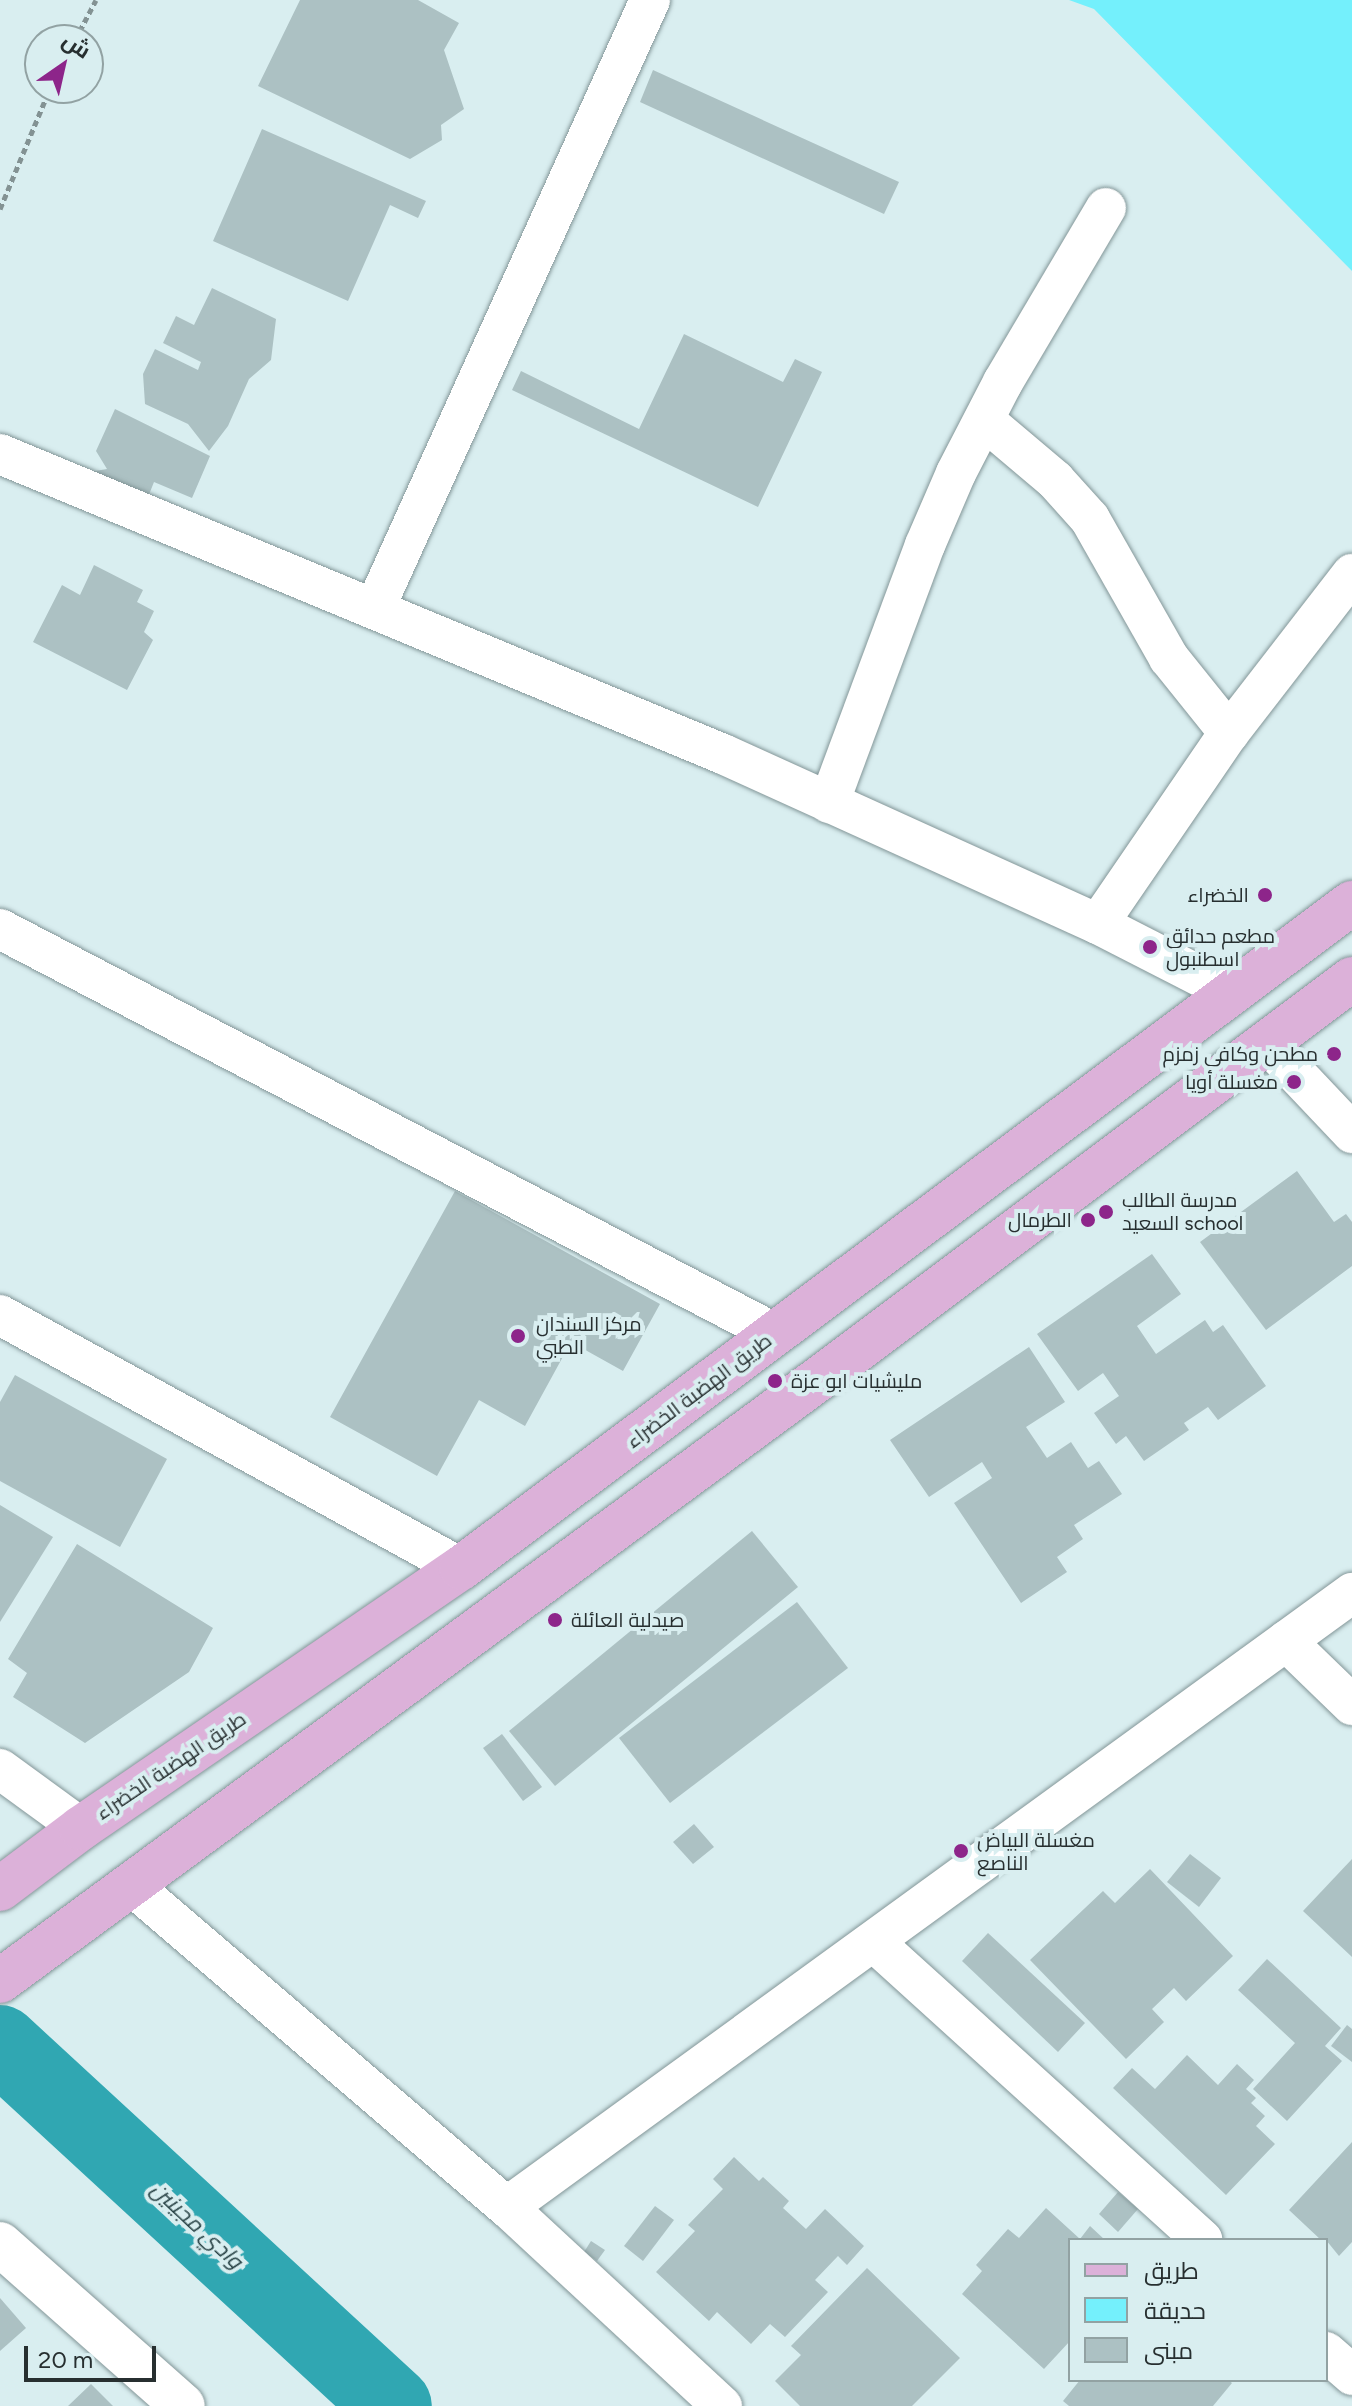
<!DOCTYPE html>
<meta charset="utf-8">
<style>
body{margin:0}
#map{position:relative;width:1352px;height:2406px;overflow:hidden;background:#d9eef0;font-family:Figtree,Cairo,sans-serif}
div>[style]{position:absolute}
.green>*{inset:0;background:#74f0fc}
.river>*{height:78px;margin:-39px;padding:0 39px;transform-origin:39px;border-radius:39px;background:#30a7b2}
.building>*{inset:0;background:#acc1c3}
.path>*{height:5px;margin-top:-2.5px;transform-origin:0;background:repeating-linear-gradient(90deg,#839293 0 6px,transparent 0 10px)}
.roads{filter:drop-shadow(0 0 2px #839698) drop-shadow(0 0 2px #839698)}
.street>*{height:40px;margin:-20px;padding:0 20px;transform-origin:20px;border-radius:20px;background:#fff}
.secondary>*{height:44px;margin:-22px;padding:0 22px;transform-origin:22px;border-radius:22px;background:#fff}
.primary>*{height:44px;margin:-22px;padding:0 22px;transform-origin:22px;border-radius:22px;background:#dcb1d9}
.dots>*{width:22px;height:22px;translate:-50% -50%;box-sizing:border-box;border:4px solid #d9eef0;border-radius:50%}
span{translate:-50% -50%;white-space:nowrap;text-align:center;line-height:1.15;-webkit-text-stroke:8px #d9eef0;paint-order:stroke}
.poi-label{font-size:20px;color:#272f30}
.right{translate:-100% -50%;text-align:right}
.left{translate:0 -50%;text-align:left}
.street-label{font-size:20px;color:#272f30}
.water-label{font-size:22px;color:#284245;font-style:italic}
.legend{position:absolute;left:1068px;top:2238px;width:260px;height:144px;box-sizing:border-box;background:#d9eef0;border:2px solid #92a2a3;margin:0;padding:10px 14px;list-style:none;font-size:24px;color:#272f30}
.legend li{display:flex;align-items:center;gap:16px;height:40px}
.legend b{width:40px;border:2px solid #92a2a3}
.north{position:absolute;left:24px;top:24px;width:80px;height:80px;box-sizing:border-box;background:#d9eef0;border:2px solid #92a2a3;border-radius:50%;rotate:34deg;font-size:22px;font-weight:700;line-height:32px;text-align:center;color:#272f30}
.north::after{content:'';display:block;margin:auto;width:28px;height:36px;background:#8d258a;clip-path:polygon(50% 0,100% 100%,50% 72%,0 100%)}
.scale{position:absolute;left:24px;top:2346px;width:132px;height:36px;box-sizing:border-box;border:4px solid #272f30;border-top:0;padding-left:10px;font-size:24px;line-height:28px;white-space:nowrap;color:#272f30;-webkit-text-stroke:6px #d9eef0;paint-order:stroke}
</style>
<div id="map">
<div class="green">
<i style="clip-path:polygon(1069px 0,1352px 0,1352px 271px,1094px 9px)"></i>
</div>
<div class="river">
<i style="left:0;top:2044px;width:534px;rotate:42.65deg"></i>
</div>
<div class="building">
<i style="clip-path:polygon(300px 0,418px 0,459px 23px,444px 50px,464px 109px,441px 125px,442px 140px,410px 159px,258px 86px)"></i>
<i style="clip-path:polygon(653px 70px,899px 182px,884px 214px,640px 102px)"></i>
<i style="clip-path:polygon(262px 129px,426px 201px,418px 218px,390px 205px,348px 301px,213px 241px)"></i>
<i style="clip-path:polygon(212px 288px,276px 319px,271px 360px,249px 379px,228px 426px,209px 451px,188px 424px,145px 404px,143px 374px,155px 349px,198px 370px,201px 362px,163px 343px,176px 316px,194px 325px)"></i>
<i style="clip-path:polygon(684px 334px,783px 382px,795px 359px,822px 372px,758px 507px,512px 390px,521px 371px,639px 429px)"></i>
<i style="clip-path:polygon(115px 409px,210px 456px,192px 498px,154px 482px,148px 497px,89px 472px,107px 469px,96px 451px)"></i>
<i style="clip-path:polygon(94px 565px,143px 590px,137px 602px,154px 611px,144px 632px,153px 640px,127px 690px,33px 642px,62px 585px,80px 595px)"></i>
<i style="clip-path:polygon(1297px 1171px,1334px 1222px,1346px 1214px,1352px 1222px,1352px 1266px,1266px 1330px,1200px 1242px)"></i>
<i style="clip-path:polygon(455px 1191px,660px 1304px,623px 1371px,571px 1342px,525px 1426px,479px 1400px,437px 1476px,330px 1417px)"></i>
<i style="clip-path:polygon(1152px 1254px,1181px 1294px,1137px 1326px,1156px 1354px,1205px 1320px,1213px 1332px,1223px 1325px,1266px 1386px,1218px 1420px,1208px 1407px,1184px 1423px,1189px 1430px,1144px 1461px,1126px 1436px,1116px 1444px,1094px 1413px,1119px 1396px,1103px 1373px,1078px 1391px,1037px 1334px)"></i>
<i style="clip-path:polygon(1029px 1347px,1065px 1402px,1026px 1427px,1047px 1458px,1071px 1442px,1088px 1468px,1099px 1461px,1122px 1494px,1074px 1525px,1083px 1539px,1057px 1557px,1067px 1572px,1021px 1603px,954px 1503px,992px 1478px,982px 1462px,929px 1497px,890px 1440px)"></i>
<i style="clip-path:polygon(15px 1375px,167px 1459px,120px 1547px,0 1481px,0 1402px)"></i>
<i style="clip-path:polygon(0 1505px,53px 1537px,0 1622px)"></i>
<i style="clip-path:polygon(752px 1531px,798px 1587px,555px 1786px,509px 1731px)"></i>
<i style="clip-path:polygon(77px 1544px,213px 1628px,189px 1672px,85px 1743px,13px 1697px,27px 1673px,8px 1659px)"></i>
<i style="clip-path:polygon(797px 1602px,848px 1668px,670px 1803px,619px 1738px)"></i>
<i style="clip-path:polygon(502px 1734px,542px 1787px,523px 1801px,483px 1748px)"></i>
<i style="clip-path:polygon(694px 1824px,714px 1847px,693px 1864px,673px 1842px)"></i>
<i style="clip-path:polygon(1190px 1854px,1221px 1878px,1199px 1907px,1167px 1882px)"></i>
<i style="clip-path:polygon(1352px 1859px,1352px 1957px,1303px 1911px)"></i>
<i style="clip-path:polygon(1150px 1869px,1233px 1956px,1186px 2001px,1174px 1988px,1152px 2009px,1164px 2022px,1126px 2059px,1030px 1960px,1103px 1891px,1115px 1903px)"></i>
<i style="clip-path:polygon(988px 1933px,1085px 2023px,1058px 2052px,962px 1961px)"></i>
<i style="clip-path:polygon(1267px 1959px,1341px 2028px,1325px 2046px,1342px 2061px,1287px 2121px,1253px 2089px,1295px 2043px,1238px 1990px)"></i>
<i style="clip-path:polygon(1347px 2025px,1352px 2029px,1352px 2062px,1331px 2046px)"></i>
<i style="clip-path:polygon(1187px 2055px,1218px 2085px,1237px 2064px,1254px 2080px,1246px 2089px,1256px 2098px,1251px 2103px,1265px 2116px,1256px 2126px,1275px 2144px,1226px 2195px,1113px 2088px,1132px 2068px,1155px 2089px)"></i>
<i style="clip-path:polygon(1352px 2142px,1352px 2242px,1339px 2256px,1326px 2240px,1321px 2240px,1289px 2210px)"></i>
<i style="clip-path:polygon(734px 2157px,759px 2181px,763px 2177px,789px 2201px,783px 2208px,806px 2229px,825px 2209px,864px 2246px,847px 2265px,838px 2256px,815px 2280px,828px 2292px,785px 2337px,770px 2324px,751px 2344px,717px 2312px,709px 2321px,656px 2272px,695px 2231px,688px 2225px,723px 2189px,713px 2179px)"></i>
<i style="clip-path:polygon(1118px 2192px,1138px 2209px,1118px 2232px,1099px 2214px)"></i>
<i style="clip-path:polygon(655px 2206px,674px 2220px,643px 2261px,624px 2246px)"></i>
<i style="clip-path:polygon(1046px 2208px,1080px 2239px,1090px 2226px,1105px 2240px,1070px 2240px,1070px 2341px,1044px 2369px,962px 2294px,982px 2271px,976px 2265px,1008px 2229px,1019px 2238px)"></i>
<i style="clip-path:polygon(591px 2241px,605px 2250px,597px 2261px,584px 2252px)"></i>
<i style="clip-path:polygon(867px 2268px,960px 2358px,912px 2406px,800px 2406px,775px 2381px,801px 2355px,791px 2346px)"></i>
<i style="clip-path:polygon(0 2298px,26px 2328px,0 2351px)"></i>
<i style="clip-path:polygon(1080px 2380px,1228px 2380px,1232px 2383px,1213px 2406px,1069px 2406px,1063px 2401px)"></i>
<i style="clip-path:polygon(91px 2384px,113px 2406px,68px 2406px)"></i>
</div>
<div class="path">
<i style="left:75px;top:40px;width:45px;rotate:-62.3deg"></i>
<i style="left:0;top:209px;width:131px;rotate:-67.5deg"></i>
</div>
<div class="roads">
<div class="street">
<i style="left:984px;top:420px;width:93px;rotate:40.2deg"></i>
<i style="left:1055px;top:480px;width:52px;rotate:48.1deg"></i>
<i style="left:1090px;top:519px;width:160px;rotate:60.4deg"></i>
<i style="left:1169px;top:658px;width:96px;rotate:51.3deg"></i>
<i style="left:0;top:454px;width:783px;rotate:22.54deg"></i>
<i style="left:723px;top:754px;width:412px;rotate:24.4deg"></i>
<i style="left:1098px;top:924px;width:232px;rotate:-55.6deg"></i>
<i style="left:1229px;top:733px;width:201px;rotate:-52.3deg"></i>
<i style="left:375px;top:608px;width:667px;rotate:-65.66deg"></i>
<i style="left:829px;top:803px;width:275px;rotate:-69.6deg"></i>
<i style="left:925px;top:545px;width:78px;rotate:-66.7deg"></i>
<i style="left:956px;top:473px;width:102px;rotate:-62.7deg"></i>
<i style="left:1003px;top:382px;width:202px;rotate:-59.4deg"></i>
<i style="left:1098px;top:924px;width:152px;rotate:27.1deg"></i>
<i style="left:0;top:929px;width:875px;rotate:27.56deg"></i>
<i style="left:1267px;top:1043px;width:124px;rotate:46.6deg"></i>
<i style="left:0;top:1315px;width:526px;rotate:28.76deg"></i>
<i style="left:1286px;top:1641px;width:92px;rotate:44.1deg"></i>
<i style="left:0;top:1769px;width:100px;rotate:36.1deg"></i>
<i style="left:131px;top:1885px;width:495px;rotate:40.6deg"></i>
<i style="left:507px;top:2207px;width:293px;rotate:42.8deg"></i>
<i style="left:875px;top:1943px;width:442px;rotate:42.2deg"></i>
<i style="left:507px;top:2207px;width:1045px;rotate:-36deg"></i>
<i style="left:1326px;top:2352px;width:35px;rotate:41deg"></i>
</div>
<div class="secondary">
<i style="left:0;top:2244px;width:244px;rotate:41.5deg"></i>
</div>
<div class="primary">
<i style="left:0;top:1889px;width:101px;rotate:-37deg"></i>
<i style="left:81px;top:1828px;width:460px;rotate:-34.4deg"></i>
<i style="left:461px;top:1568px;width:1112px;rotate:-36.74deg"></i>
<i style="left:0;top:1981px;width:1023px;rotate:-36.33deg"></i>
<i style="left:824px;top:1375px;width:660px;rotate:-36.87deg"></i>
</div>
</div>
<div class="dots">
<i style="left:1265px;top:895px;background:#8d258a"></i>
<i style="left:1150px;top:947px;background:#8d258a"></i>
<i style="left:1334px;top:1054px;background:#8d258a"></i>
<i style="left:1294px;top:1082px;background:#8d258a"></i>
<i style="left:1106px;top:1212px;background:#8d258a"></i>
<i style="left:1088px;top:1220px;background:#8d258a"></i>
<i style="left:518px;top:1336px;background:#8d258a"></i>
<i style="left:775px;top:1381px;background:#8d258a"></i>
<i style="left:555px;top:1620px;background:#8d258a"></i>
<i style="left:961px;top:1851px;background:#8d258a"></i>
</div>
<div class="poi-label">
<span class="right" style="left:1249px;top:895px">الخضراء</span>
<span class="left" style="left:1166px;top:948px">مطعم حدائق<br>اسطنبول</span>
<span class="right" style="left:1318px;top:1054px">مطحن وكافي زمزم</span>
<span class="right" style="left:1278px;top:1082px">مغسلة أويا</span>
<span class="left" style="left:1122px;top:1212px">مدرسة الطالب<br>السعيد school</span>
<span class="right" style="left:1072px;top:1220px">الطرمال</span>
<span class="left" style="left:536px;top:1336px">مركز السندان<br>الطبي</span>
<span class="left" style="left:791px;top:1381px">مليشيات ابو عزة</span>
<span class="left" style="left:571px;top:1620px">صيدلية العائلة</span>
<span class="left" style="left:977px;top:1852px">مغسلة البياض<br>الناصع</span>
</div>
<div class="street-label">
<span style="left:699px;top:1391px;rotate:-37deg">طريق الهضبة الخضراء</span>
<span style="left:171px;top:1766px;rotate:-34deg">طريق الهضبة الخضراء</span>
</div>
<div class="water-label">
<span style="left:197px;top:2225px;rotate:43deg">وادي مجينين</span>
</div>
<ul class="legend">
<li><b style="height:10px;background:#dcb1d9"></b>طريق</li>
<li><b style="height:22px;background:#74f0fc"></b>حديقة</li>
<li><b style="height:22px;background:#acc1c3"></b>مبنى</li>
</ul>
<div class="north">ش</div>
<div class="scale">20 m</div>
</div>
